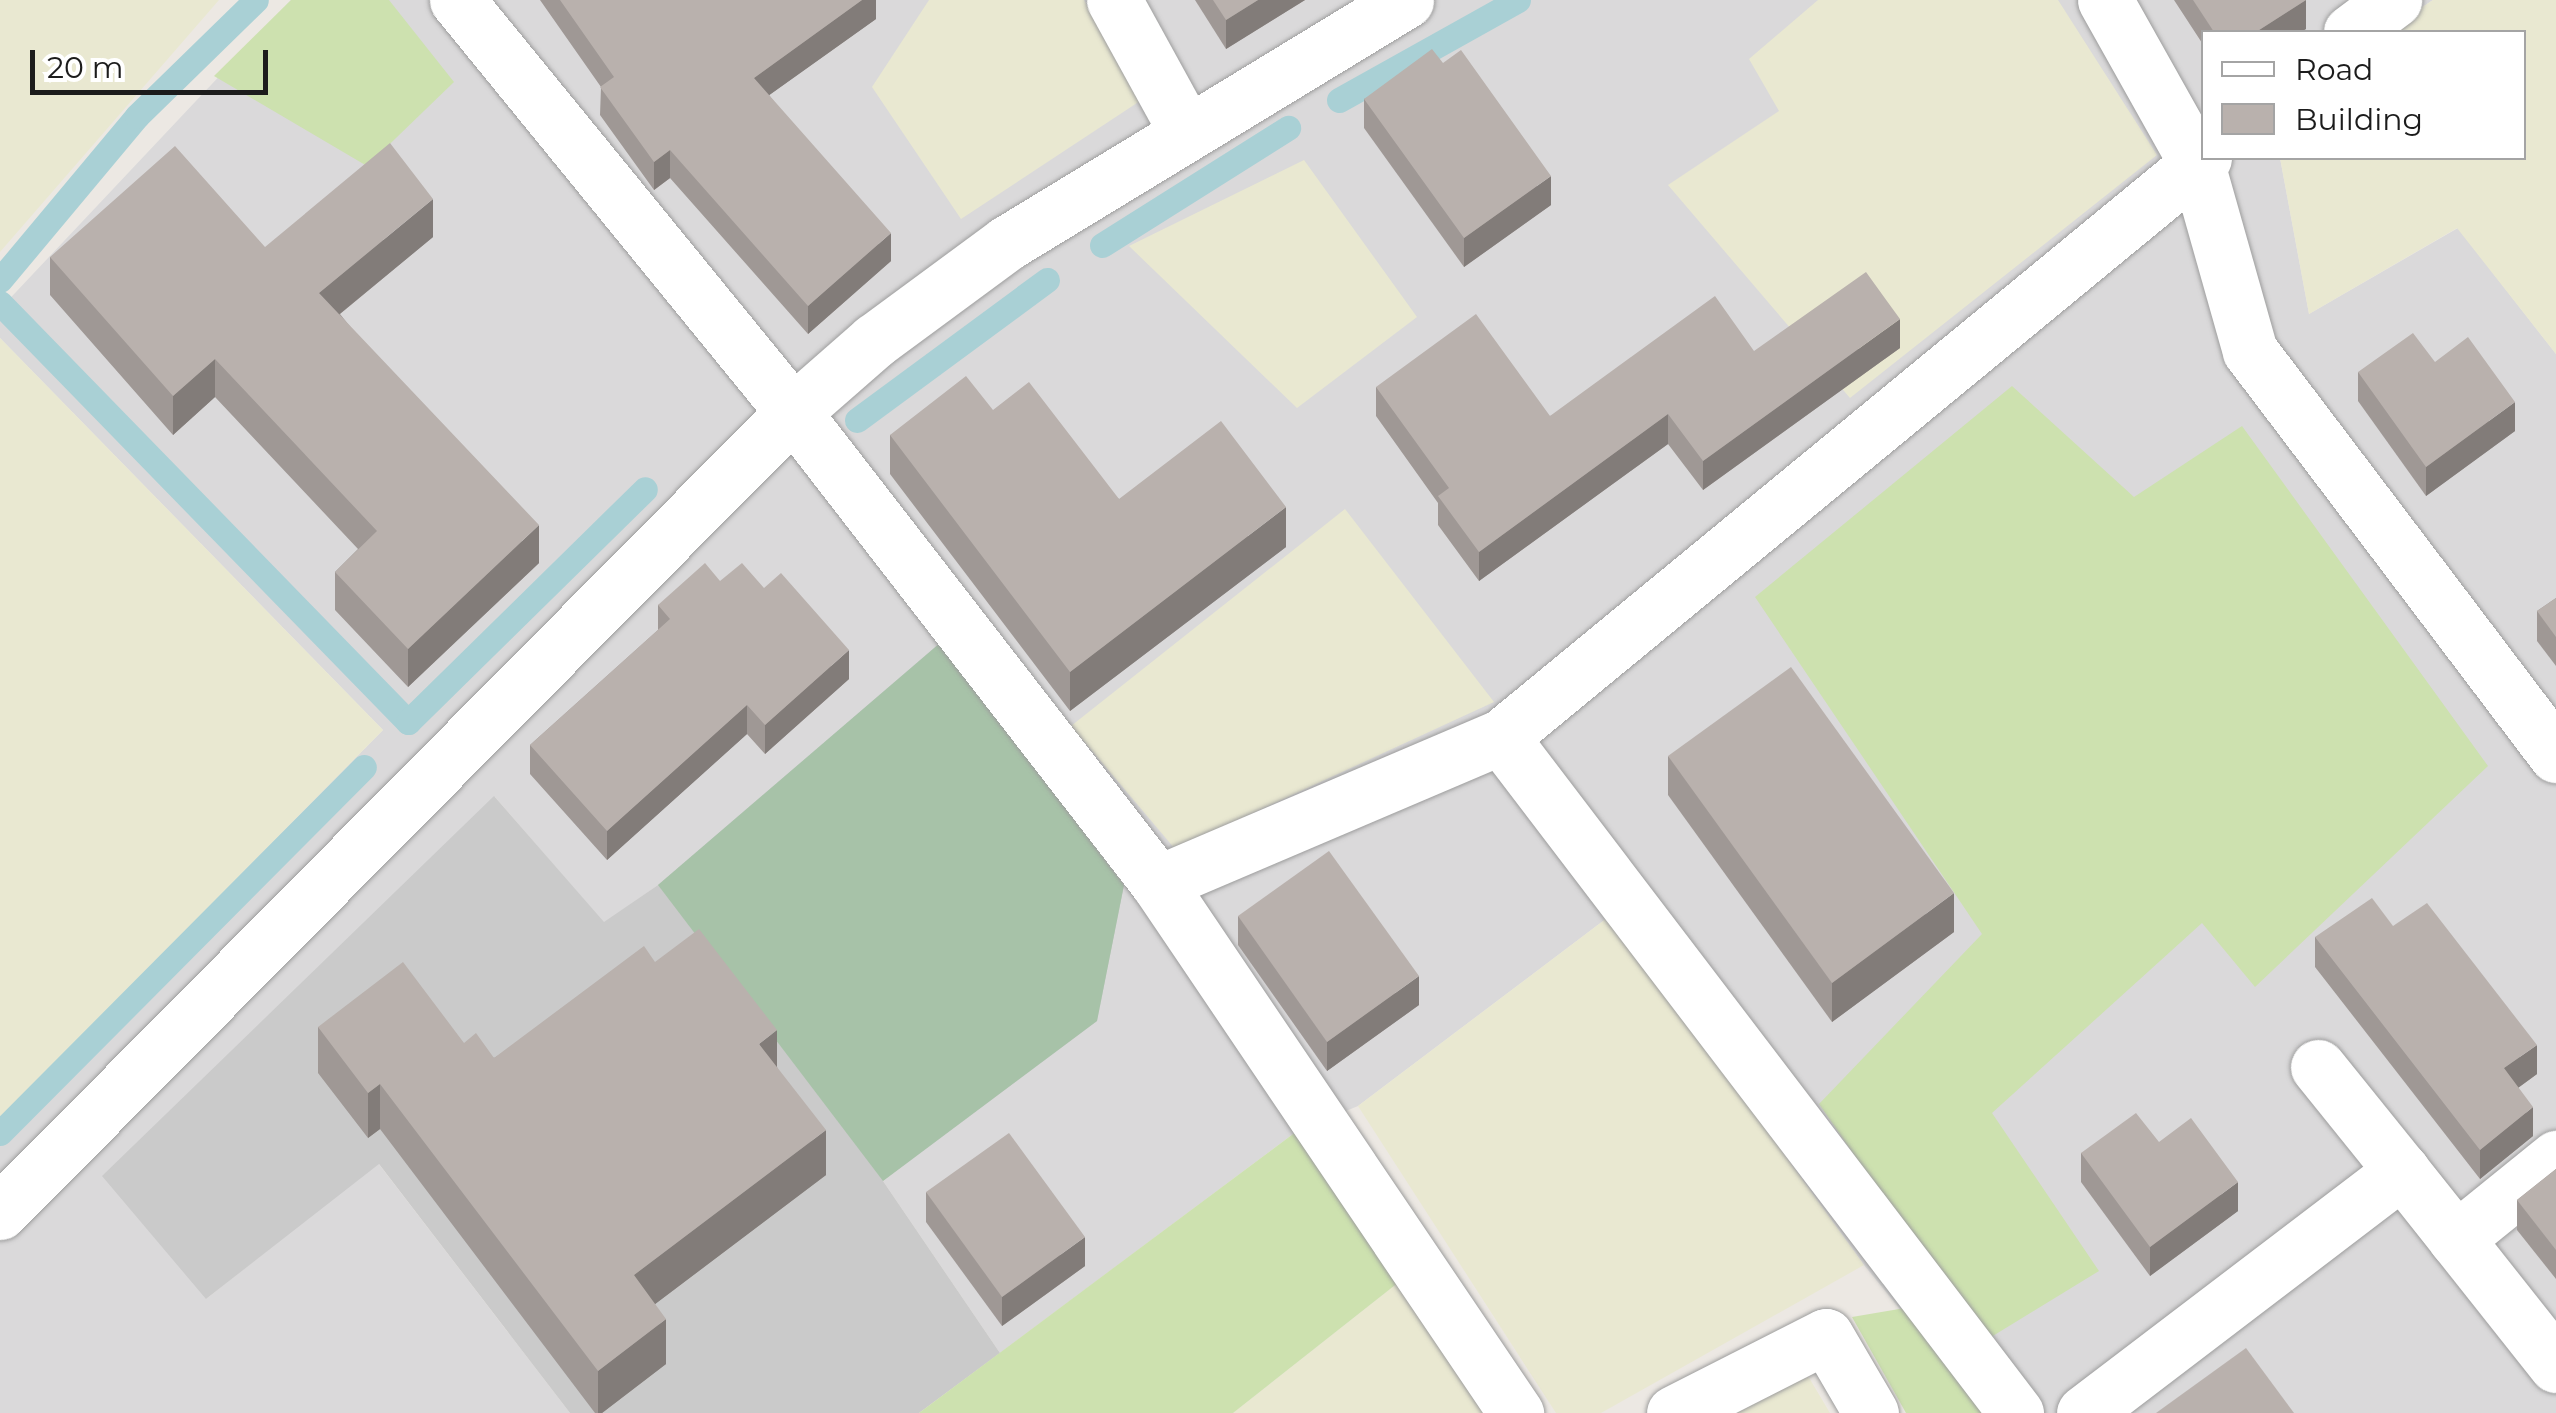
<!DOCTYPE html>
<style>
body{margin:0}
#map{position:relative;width:2556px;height:1413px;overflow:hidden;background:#ece8e3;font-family:Montserrat,sans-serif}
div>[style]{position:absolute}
.residential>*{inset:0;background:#dad9da}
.religious>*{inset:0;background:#cacaca}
.farmland>*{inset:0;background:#e9e8d1}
.grass>*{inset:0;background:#cde1af}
.cemetery>*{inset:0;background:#a7c2a8}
.stream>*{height:25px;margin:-12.5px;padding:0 12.5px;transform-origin:12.5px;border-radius:12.5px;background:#a9d0d5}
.roads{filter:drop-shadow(0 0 2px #9d9d9d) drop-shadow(0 0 2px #9d9d9d)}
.street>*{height:55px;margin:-27.5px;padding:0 27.5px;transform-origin:27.5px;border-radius:27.5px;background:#fff}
.wall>*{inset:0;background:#9f9895}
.shaded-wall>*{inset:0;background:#827c79}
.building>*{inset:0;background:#b9b1ad}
span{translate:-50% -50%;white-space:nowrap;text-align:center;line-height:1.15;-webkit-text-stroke:8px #fff;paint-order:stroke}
.legend{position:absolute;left:2201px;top:30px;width:325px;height:130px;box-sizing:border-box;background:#fff;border:2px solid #a4a4a4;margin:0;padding:12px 18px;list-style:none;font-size:30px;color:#1c1c1c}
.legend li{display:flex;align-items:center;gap:20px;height:50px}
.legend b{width:50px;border:2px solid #a4a4a4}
.scale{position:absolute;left:30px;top:50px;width:238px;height:45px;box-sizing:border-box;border:5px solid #1c1c1c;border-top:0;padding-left:12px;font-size:30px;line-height:35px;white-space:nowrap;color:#1c1c1c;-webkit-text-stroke:8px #fff;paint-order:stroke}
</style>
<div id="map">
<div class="residential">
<i style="clip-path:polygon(291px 0,2433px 0,2384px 32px,2204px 32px,2204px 158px,2280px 158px,2309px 314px,2458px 228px,2556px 354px,2556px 1413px,1985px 1413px,1864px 1265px,1611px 915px,1358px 1106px,1297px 1131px,1000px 1353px,883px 1181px,1096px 1021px,658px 885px,604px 923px,495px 797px,206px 1299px,378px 1163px,570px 1413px,0 1413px,0 1119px,383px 730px,0 338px,0 309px)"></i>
</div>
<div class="religious">
<i style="clip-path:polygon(940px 643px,1124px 885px,1097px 1021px,883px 1181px,1000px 1353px,919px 1413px,570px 1413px,379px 1164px,206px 1299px,102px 1176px,494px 796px,604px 922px,658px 885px)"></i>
</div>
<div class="farmland">
<i style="clip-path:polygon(0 0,219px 0,0 252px)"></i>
<i style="clip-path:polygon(929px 0,1084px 0,1140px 101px,961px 219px,872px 87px)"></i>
<i style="clip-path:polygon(1818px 0,2058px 0,2157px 155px,1850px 398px,1668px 185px,1779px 111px,1749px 59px)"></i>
<i style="clip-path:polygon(2433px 0,2556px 0,2556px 354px,2457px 228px,2309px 314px,2280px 158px,2524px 158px,2524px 32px,2384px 32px)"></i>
<i style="clip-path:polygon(1304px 160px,1417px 317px,1297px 408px,1129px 246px)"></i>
<i style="clip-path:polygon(0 338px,383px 730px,0 1119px)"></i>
<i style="clip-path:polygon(1345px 509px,1494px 702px,1175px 849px,1071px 726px)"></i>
<i style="clip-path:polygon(1611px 915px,1864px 1265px,1601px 1413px,1556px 1413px,1358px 1106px)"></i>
<i style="clip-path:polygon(1399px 1282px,1491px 1413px,1233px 1413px)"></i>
<i style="clip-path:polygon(1805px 1371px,1830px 1413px,1724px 1413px)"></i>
</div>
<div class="grass">
<i style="clip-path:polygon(291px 0,389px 0,454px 82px,367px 166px,214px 76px)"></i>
<i style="clip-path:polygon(2012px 386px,2134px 497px,2242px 426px,2488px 766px,2255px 987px,2202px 923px,1992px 1113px,2099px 1271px,1983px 1342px,1819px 1104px,1982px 934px,1755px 597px)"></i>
<i style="clip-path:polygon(1297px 1131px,1399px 1282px,1233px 1413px,919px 1413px)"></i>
<i style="clip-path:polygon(1905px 1308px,1985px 1413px,1906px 1413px,1852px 1317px)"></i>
</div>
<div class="cemetery">
<i style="clip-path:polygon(940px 643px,1124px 885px,1097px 1021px,883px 1181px,658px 885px)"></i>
</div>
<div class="stream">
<i style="left:1339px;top:100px;width:205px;rotate:-29.2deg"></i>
<i style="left:1102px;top:245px;width:220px;rotate:-32.2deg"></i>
<i style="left:0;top:280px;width:214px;rotate:-50.1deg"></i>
<i style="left:137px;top:116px;width:166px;rotate:-44.3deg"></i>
<i style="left:0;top:303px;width:585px;rotate:45.76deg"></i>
<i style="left:408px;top:722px;width:332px;rotate:-44.5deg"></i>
<i style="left:857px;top:420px;width:236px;rotate:-36.4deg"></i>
<i style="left:0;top:1133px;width:516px;rotate:-45.16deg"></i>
</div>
<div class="roads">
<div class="street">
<i style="left:457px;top:0;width:532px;rotate:50.8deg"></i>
<i style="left:793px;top:412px;width:596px;rotate:52.23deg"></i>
<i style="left:1158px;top:883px;width:373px;rotate:-23.1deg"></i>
<i style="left:1501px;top:737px;width:902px;rotate:-39.46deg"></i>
<i style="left:2197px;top:164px;width:188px;rotate:-119.3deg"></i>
<i style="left:1114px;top:0;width:147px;rotate:61.2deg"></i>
<i style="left:2351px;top:32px;width:54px;rotate:-36.7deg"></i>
<i style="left:2204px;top:158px;width:9px;rotate:139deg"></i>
<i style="left:2197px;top:164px;width:194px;rotate:74.2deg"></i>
<i style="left:2250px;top:351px;width:507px;rotate:52.86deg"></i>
<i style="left:1501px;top:737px;width:850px;rotate:52.7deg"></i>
<i style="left:1158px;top:883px;width:640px;rotate:55.96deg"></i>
<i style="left:2318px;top:1067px;width:134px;rotate:51.1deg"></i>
<i style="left:0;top:1212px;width:1126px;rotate:-45.25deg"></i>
<i style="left:793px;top:412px;width:108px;rotate:-41.2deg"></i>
<i style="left:874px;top:341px;width:165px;rotate:-36.4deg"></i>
<i style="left:1007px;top:243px;width:467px;rotate:-31.3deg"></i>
<i style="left:2456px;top:1239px;width:161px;rotate:51.6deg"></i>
<i style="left:1674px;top:1413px;width:170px;rotate:-26.9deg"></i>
<i style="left:1826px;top:1336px;width:89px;rotate:59.7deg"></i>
<i style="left:2084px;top:1413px;width:400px;rotate:-37.3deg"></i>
<i style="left:2402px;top:1171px;width:87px;rotate:51.5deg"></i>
<i style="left:2456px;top:1239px;width:129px;rotate:-39deg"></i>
</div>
</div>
<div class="wall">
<i style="clip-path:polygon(540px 0,876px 0,876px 19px,769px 95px,891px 261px,808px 334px,670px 178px,654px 190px,600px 115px,601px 87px)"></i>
<i style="clip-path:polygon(1195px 0,1305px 0,1226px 49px)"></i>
<i style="clip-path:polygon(2174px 0,2306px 0,2306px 29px,2300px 32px,2204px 32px,2204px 46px)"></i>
<i style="clip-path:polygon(1443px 63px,1551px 205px,1464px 267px,1364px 128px,1364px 99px)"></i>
<i style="clip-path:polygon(433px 237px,340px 314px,539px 563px,408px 687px,335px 610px,335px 572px,358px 549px,215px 397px,173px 435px,50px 295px,50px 257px,265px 247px)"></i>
<i style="clip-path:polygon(1900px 348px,1703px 490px,1668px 444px,1479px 581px,1438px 525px,1438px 503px,1376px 416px,1376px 387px,1550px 416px,1754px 351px)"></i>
<i style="clip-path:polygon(2358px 372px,2515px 431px,2426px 496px,2358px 401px)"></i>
<i style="clip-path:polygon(993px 410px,1119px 499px,1286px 547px,1070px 711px,890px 474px,890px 435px)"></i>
<i style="clip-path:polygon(720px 581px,849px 679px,765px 754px,747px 734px,607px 860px,530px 774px,530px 745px,658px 630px,658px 605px)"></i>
<i style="clip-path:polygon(2556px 598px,2556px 666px,2537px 641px,2537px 611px)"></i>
<i style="clip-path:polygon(1668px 756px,1954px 932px,1832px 1022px,1668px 795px)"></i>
<i style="clip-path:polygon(1238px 916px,1419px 1005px,1327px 1071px,1238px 945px)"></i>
<i style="clip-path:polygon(2393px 926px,2537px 1074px,2518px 1088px,2533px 1136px,2480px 1179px,2315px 967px,2315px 937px)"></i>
<i style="clip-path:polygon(655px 962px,777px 1067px,826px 1175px,655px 1304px,666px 1364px,602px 1413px,595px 1413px,380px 1129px,368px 1138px,318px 1073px,318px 1027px,464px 1043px,494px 1058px)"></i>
<i style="clip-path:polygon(2159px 1142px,2238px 1211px,2150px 1276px,2081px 1182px,2081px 1153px)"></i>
<i style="clip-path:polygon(2556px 1169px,2556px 1279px,2517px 1230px,2517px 1200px)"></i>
<i style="clip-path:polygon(926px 1192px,1085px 1266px,1002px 1326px,926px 1222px)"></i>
</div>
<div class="shaded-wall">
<i style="clip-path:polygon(862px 0,876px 0,876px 19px,754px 106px,754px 78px)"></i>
<i style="clip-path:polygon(1258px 0,1305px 0,1226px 49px,1226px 20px)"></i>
<i style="clip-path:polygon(2306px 0,2306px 29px,2300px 32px,2256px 32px)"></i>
<i style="clip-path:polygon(670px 150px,670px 178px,654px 190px,654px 162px)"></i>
<i style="clip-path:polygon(1551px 176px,1551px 205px,1464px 267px,1464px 238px)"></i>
<i style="clip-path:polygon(433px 199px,433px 237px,319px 331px,319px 293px)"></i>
<i style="clip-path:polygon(891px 233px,891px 261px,808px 334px,808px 306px)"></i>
<i style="clip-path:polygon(1900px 319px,1900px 348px,1703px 490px,1703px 461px)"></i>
<i style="clip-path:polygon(215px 359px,215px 397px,173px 435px,173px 396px)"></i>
<i style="clip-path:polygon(2515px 402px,2515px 431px,2426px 496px,2426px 467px)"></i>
<i style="clip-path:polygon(1668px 414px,1668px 444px,1479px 581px,1479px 552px)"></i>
<i style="clip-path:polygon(1286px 507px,1286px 547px,1070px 711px,1070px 672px)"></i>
<i style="clip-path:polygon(539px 525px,539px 563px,408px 687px,408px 649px)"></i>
<i style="clip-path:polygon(849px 650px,849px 679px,765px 754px,765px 725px)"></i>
<i style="clip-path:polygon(747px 705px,747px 734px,607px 860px,607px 831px)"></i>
<i style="clip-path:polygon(1954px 893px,1954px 932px,1832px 1022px,1832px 983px)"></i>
<i style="clip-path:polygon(1419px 976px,1419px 1005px,1327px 1071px,1327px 1042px)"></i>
<i style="clip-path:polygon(777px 1030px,777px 1075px,759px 1044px)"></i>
<i style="clip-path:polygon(2537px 1045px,2537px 1074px,2504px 1098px,2504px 1068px)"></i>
<i style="clip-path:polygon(380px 1084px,380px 1129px,368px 1138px,368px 1093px)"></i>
<i style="clip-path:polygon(2533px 1107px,2533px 1136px,2480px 1179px,2480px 1150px)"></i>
<i style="clip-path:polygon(826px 1130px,826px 1175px,634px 1320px,634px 1275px)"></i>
<i style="clip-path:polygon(2238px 1182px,2238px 1211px,2150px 1276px,2150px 1247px)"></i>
<i style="clip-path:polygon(1085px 1237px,1085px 1266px,1002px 1326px,1002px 1297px)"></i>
<i style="clip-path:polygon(666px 1319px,666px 1364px,602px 1413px,598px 1413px,598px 1371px)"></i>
</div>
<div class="building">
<i style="clip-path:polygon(560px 0,862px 0,754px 78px,891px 233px,808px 306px,670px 150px,654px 162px,600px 87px,614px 77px)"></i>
<i style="clip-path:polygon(1213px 0,1258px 0,1226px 20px)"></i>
<i style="clip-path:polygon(2193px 0,2306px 0,2256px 32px,2214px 32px)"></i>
<i style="clip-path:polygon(1432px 49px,1443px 63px,1461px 50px,1551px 176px,1464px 238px,1364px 99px)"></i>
<i style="clip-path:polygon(390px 143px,433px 199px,319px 293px,539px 525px,408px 649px,335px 572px,377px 531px,215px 359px,173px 396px,50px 257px,175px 146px,265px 247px)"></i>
<i style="clip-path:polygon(1866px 272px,1900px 319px,1703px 461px,1668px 414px,1479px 552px,1438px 496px,1449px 488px,1376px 387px,1476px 314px,1550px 416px,1715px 296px,1754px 351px)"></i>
<i style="clip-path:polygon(2413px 333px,2435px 362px,2468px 337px,2515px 402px,2426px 467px,2358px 372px)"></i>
<i style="clip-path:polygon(966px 376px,993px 410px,1029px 382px,1119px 499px,1221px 421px,1286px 507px,1070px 672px,890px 435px)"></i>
<i style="clip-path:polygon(705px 563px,720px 581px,742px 563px,764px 588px,781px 573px,849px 650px,765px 725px,747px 705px,607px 831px,530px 745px,670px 619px,658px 605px)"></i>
<i style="clip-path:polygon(2556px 598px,2556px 637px,2537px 611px)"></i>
<i style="clip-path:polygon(1791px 667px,1954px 893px,1832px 983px,1668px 756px)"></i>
<i style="clip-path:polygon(1329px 851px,1419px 976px,1327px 1042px,1238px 916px)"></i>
<i style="clip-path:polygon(2372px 898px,2393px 926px,2427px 903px,2537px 1045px,2504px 1068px,2533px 1107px,2480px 1150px,2315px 937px)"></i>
<i style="clip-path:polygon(699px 929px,777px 1030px,759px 1044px,826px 1130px,634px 1275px,666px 1319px,598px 1371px,380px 1084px,368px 1093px,318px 1027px,403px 962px,464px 1043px,476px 1033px,494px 1058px,644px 946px,655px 962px)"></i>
<i style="clip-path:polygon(2136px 1113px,2159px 1142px,2191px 1118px,2238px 1182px,2150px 1247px,2081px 1153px)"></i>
<i style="clip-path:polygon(1009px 1133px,1085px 1237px,1002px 1297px,926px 1192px)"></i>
<i style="clip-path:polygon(2556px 1169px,2556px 1250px,2517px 1200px)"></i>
<i style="clip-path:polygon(2246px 1348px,2294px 1413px,2156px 1413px)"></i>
</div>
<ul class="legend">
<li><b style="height:12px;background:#fff"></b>Road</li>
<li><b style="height:28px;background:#b9b1ad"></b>Building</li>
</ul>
<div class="scale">20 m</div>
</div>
